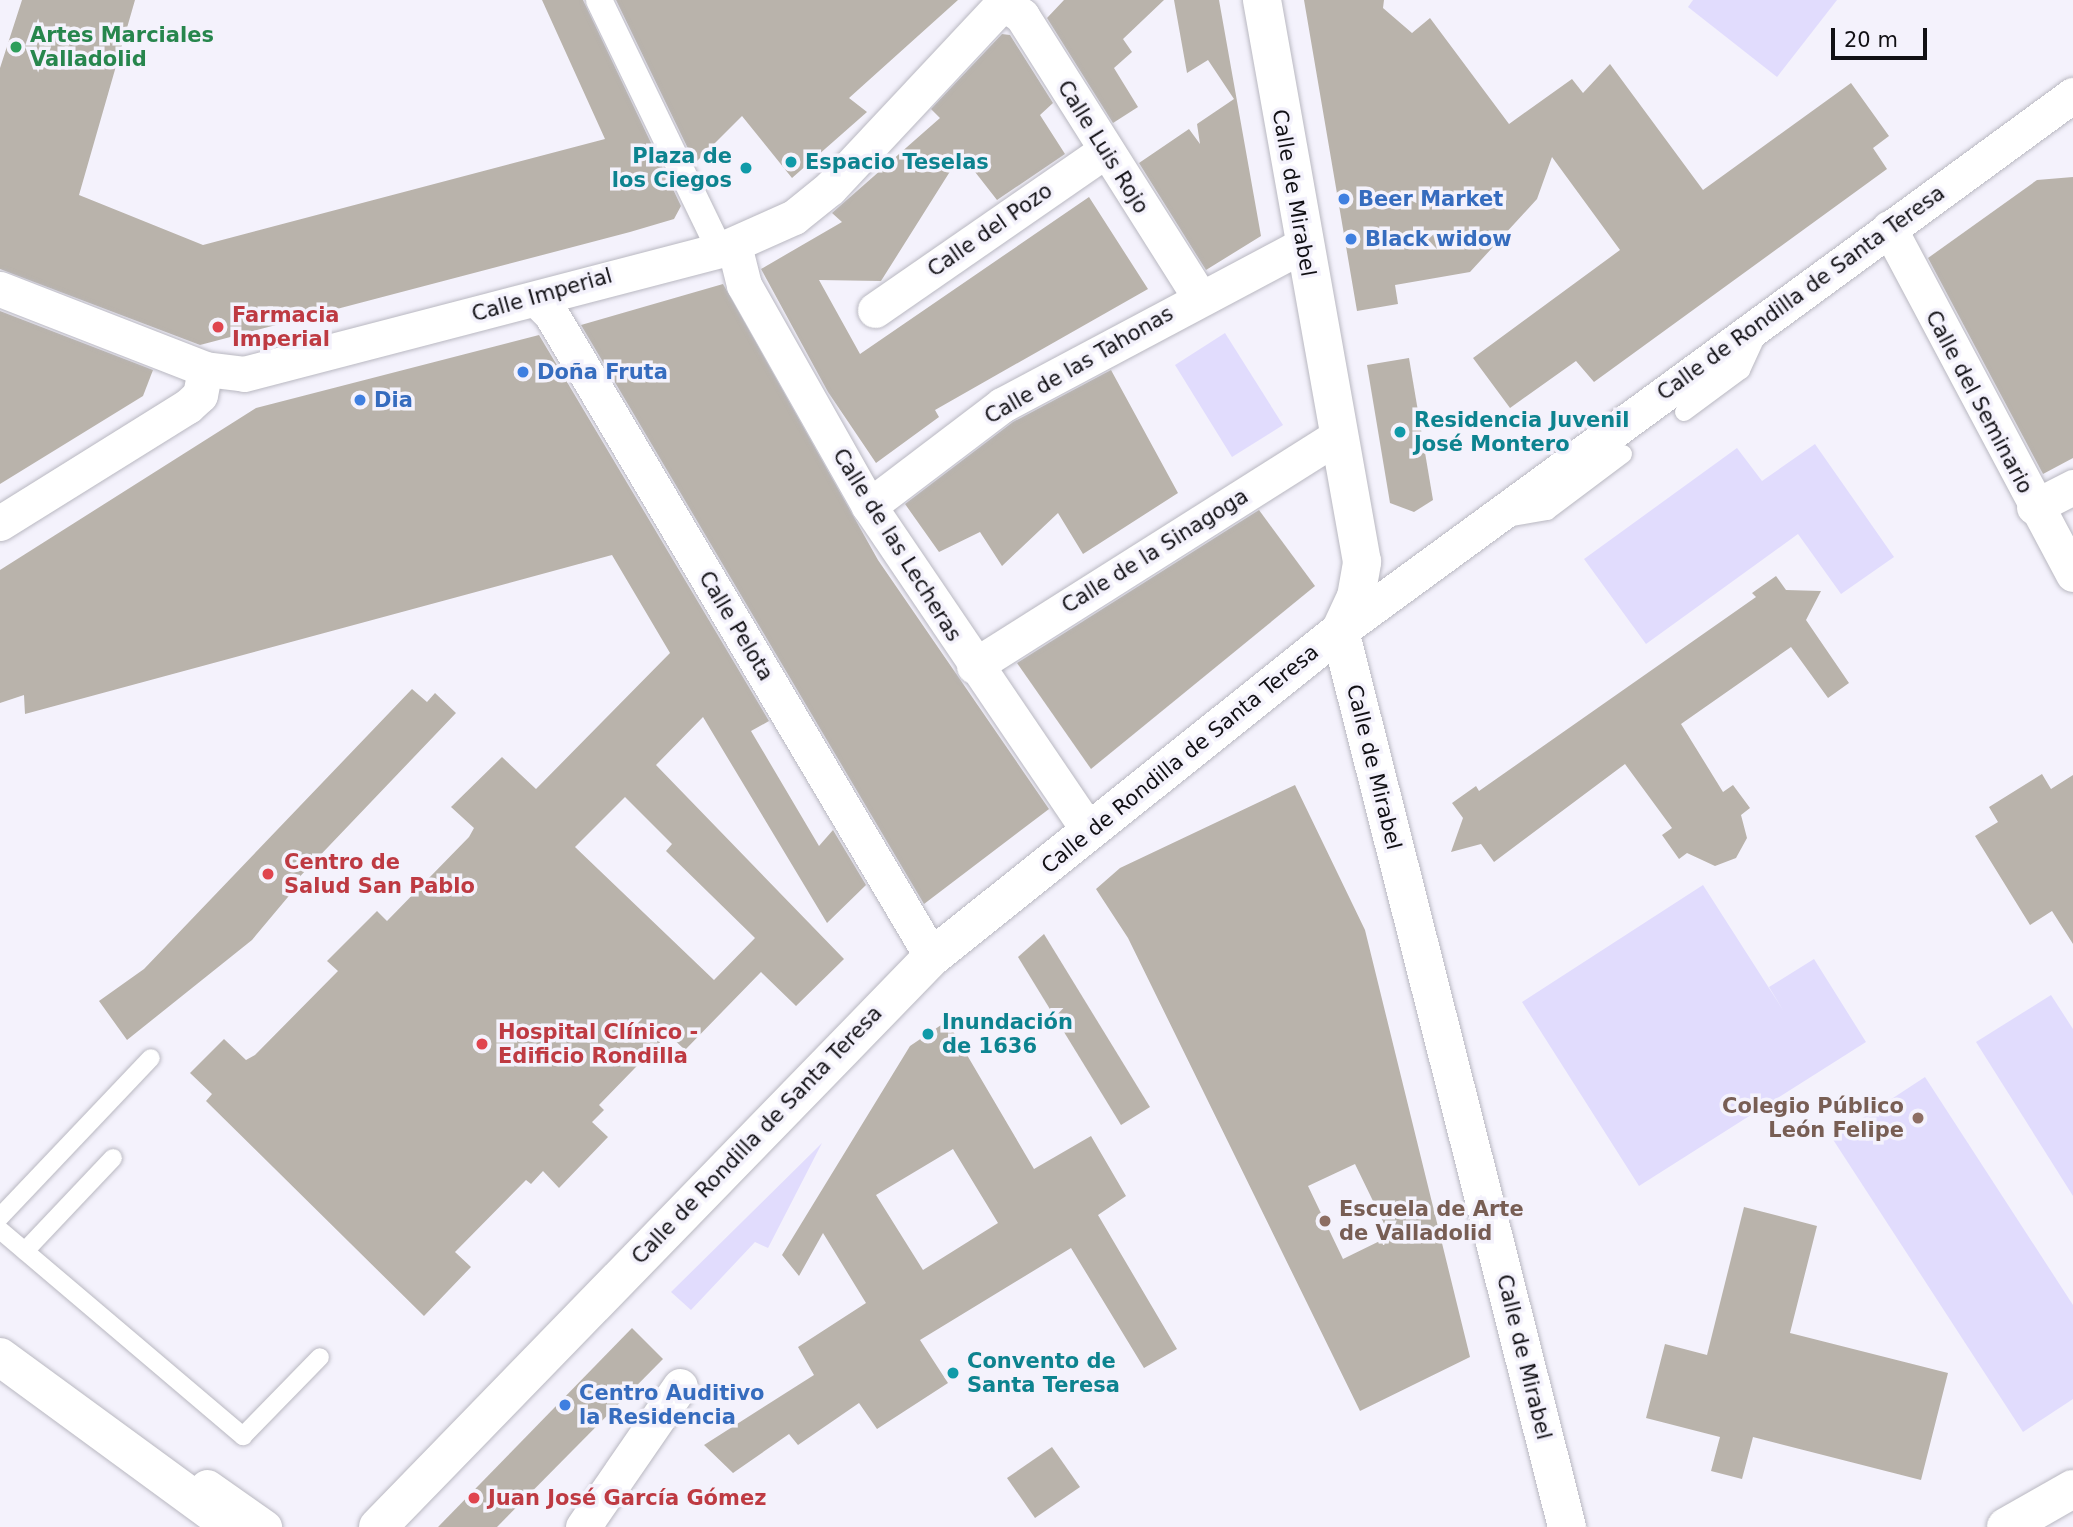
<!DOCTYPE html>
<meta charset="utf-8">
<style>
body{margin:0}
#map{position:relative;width:2073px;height:1527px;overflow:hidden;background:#f4f2fc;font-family:"DejaVu Sans",sans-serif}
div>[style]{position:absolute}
.green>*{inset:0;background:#e1dcfd}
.building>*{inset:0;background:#b9b3ab}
.roads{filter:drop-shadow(0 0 2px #b9b8c1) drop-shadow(0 0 2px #b9b8c1)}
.service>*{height:18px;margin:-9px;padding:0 9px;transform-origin:9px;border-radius:9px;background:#fff}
.pedestrian>*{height:26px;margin:-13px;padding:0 13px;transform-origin:13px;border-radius:13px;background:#fff}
.minor>*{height:35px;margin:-17.5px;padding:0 17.5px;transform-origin:17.5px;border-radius:17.5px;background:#fff}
.tertiary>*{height:38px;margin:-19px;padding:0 19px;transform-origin:19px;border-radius:19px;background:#fff}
.secondary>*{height:38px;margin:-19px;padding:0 19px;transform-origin:19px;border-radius:19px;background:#fff}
.dots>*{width:19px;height:19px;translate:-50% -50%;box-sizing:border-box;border:4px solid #f4f2fc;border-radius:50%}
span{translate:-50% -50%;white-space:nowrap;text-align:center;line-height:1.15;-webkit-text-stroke:7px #f4f2fc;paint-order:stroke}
.leisure-label{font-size:21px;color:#27864d;font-weight:700}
.left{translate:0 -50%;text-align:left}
.street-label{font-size:21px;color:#111014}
.culture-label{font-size:21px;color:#0d838f;font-weight:700}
.right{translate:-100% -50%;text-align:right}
.shop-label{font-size:21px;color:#366cbe;font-weight:700}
.health-label{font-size:21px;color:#be3a42;font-weight:700}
.education-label{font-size:21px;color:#785e54;font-weight:700}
.scale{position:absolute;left:1831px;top:28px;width:96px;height:32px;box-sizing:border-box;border:4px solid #111014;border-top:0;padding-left:9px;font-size:21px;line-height:24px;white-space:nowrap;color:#111014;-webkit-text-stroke:5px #f4f2fc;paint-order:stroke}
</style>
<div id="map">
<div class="green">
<i style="clip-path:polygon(1693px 0,1837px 0,1777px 77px,1688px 7px)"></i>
<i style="clip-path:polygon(1225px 333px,1283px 425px,1232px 457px,1175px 365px)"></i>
<i style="clip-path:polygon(1815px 444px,1894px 557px,1841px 594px,1798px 534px,1646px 644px,1584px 559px,1737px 448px,1762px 481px)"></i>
<i style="clip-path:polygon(1703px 885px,1783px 1010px,1769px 987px,1814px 959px,1866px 1042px,1639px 1186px,1522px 1002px)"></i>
<i style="clip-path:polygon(2051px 995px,2073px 1029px,2073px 1196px,1976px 1042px)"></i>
<i style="clip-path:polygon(1925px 1077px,2073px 1305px,2073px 1399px,2023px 1432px,1832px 1138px)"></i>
<i style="clip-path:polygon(822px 1143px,768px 1248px,755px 1242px,691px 1310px,671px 1292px)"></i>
</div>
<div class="building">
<i style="clip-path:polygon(22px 0,135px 0,79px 195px,203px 245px,605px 139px,542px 0,583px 0,681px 206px,674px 219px,630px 232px,200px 345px,0 269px,0 68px)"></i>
<i style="clip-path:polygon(616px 0,958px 0,849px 98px,867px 112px,792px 178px,742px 116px,695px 163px)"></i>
<i style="clip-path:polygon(1064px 0,1164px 0,1123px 39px,1132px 52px,1114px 68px,1138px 107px,1113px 123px,1047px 18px)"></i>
<i style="clip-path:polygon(1174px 0,1219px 0,1261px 236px,1206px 270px,1139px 163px,1189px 129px,1200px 144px,1197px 124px,1234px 99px,1208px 60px,1187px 73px)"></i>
<i style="clip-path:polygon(1304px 0,1384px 0,1383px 8px,1412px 33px,1430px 18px,1509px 124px,1572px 79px,1583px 93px,1610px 64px,1703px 190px,1851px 83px,1889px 136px,1873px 148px,1887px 169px,1594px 382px,1576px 361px,1510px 408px,1473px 358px,1620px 250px,1552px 157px,1537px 199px,1470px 272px,1395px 285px,1398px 304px,1357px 311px)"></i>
<i style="clip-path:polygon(1002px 34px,1010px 35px,1053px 103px,1040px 115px,1065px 154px,997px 200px,961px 154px,881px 281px,819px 280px,860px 354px,1089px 197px,1148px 289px,935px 410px,939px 417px,876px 463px,828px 392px,761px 269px,842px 222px,832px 213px,940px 118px,931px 109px)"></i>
<i style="clip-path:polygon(2073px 177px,2073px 458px,2043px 474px,1928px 258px,2037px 180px)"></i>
<i style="clip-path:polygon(723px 284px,878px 560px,1049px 809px,924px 904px,581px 325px)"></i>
<i style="clip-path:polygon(0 311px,153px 370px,143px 396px,0 484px)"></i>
<i style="clip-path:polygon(evenodd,539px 335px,769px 721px,751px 731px,819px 846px,833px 830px,866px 885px,827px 923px,703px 717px,656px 765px,844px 959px,796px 1006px,761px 972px,685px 1050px,668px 1034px,599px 1105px,604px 1110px,592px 1122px,608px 1137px,559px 1188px,543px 1171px,531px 1184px,526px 1180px,455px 1252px,471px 1267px,424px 1316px,206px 1101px,212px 1094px,190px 1073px,224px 1039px,246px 1060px,255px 1055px,338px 971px,327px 961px,377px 911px,387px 921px,469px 837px,474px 828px,451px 807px,502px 757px,536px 789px,670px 653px,612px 555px,25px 714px,24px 695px,0 703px,0 570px,256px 408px,539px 335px,625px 797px,672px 844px,666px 851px,755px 938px,714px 980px,575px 847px,625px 797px)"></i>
<i style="clip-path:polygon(1409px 358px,1433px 500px,1414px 512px,1390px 503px,1367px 365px)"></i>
<i style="clip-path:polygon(1111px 370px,1178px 493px,1083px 554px,1058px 513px,1002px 566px,980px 532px,939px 552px,905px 504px,1013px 422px)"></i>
<i style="clip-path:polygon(1259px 510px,1315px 586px,1091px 769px,1017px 663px)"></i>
<i style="clip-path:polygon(1776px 576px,1786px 590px,1821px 591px,1806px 620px,1849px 683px,1828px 698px,1791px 647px,1681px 724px,1723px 792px,1733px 785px,1750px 808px,1741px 815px,1747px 838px,1736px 858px,1715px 866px,1687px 853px,1679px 859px,1662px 835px,1672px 828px,1625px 764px,1494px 862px,1481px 844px,1451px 852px,1463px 818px,1452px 803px,1476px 786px,1479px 791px,1756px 597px,1752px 593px)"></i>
<i style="clip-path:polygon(412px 689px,427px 702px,435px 693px,456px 713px,287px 890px,293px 891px,252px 940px,127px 1040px,99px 1001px,144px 969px)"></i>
<i style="clip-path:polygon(2042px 774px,2051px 789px,2073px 775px,2073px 944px,2052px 911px,2030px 925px,1975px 836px,1998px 822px,1989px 807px)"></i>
<i style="clip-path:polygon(evenodd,1295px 785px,1365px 930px,1470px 1357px,1360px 1411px,1128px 938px,1096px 889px,1120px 868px,1295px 785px,1355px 1164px,1390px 1236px,1343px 1259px,1308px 1186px,1355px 1164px)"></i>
<i style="clip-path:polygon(1044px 934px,1150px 1107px,1121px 1125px,1018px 957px)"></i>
<i style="clip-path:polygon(evenodd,947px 1021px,1034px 1169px,1091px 1136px,1126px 1196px,1098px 1215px,1177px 1349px,1144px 1368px,1071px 1248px,920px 1340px,948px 1383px,877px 1429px,859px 1403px,798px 1445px,789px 1434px,733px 1473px,704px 1445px,814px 1375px,798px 1347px,866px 1303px,823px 1233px,799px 1276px,782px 1255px,910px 1046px,947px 1021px,953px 1149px,998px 1223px,923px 1270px,876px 1195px,953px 1149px)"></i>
<i style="clip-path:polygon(1744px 1207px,1817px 1226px,1790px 1333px,1948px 1373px,1921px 1480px,1753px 1437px,1742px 1479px,1711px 1471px,1720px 1437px,1646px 1418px,1665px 1344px,1707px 1355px)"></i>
<i style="clip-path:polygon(632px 1328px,663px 1359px,497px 1527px,438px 1527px)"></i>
<i style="clip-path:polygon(1052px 1447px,1080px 1487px,1035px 1518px,1007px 1478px)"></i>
</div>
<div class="roads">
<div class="service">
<i style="left:1684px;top:412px;width:71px;rotate:-36.4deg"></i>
<i style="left:1741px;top:370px;width:41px;rotate:-65.3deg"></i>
<i style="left:1507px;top:518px;width:41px;rotate:-9.9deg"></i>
<i style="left:1547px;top:511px;width:95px;rotate:-36.9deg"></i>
<i style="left:0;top:1217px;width:219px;rotate:-46.5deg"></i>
<i style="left:0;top:1230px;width:319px;rotate:40.3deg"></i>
<i style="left:243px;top:1436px;width:110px;rotate:-45.7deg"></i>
<i style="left:25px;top:1251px;width:128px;rotate:-46.6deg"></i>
</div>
<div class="pedestrian">
<i style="left:599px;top:0;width:278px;rotate:64.2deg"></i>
</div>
<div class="minor">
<i style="left:1003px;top:3px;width:23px;rotate:34deg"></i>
<i style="left:1022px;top:16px;width:331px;rotate:57.7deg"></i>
<i style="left:1889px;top:228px;width:392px;rotate:62deg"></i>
<i style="left:734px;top:245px;width:41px;rotate:76deg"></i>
<i style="left:744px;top:285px;width:254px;rotate:60.5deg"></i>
<i style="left:869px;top:506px;width:392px;rotate:55.9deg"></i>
<i style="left:0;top:289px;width:220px;rotate:21.3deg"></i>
<i style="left:205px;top:369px;width:39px;rotate:7deg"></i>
<i style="left:244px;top:374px;width:492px;rotate:-14.6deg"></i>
<i style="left:720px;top:250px;width:81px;rotate:-24deg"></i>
<i style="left:794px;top:217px;width:46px;rotate:-38.9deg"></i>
<i style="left:830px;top:188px;width:258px;rotate:-46.9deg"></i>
<i style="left:536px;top:299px;width:21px;rotate:45deg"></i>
<i style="left:551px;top:314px;width:747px;rotate:59.35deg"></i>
<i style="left:875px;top:310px;width:280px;rotate:-34.7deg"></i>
<i style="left:869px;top:506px;width:167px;rotate:-37.2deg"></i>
<i style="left:1002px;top:405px;width:341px;rotate:-28deg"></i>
<i style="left:2034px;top:507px;width:44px;rotate:-27.1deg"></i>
<i style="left:0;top:523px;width:221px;rotate:-31.9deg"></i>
<i style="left:188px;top:406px;width:16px;rotate:-43deg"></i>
<i style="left:200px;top:395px;width:26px;rotate:-79deg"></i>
<i style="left:1340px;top:631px;width:908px;rotate:-36.18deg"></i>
<i style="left:974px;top:666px;width:428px;rotate:-32.3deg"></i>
<i style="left:207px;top:1487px;width:70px;rotate:35.1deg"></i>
<i style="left:583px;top:1527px;width:171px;rotate:-55.5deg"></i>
</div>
<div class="tertiary">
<i style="left:1340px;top:631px;width:924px;rotate:75.78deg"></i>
<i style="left:2006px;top:1527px;width:77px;rotate:-29.6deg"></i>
</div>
<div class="secondary">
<i style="left:0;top:1357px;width:288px;rotate:36.2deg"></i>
<i style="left:378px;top:1527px;width:795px;rotate:-45.82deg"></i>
<i style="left:932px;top:957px;width:522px;rotate:-38.63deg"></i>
<i style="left:1340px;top:631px;width:38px;rotate:-65deg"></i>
<i style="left:1356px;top:597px;width:36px;rotate:-80deg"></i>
<i style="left:1362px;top:562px;width:571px;rotate:-100.09deg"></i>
</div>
</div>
<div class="dots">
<i style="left:16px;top:47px;background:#2e9e5b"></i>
<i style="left:791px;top:162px;background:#0f9aa8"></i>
<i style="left:746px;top:168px;background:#0f9aa8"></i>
<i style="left:1344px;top:199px;background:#3f7fe0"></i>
<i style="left:1351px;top:239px;background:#3f7fe0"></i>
<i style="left:218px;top:327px;background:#e0444e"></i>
<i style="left:523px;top:372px;background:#3f7fe0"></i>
<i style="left:360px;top:400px;background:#3f7fe0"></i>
<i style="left:1400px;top:432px;background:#0f9aa8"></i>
<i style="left:268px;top:874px;background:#e0444e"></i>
<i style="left:928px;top:1034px;background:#0f9aa8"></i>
<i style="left:482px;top:1044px;background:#e0444e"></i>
<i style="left:1918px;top:1118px;background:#8d6e63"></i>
<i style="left:1325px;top:1221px;background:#8d6e63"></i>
<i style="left:953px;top:1373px;background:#0f9aa8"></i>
<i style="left:565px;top:1405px;background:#3f7fe0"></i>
<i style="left:474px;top:1498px;background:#e0444e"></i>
</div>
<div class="leisure-label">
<span class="left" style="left:30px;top:47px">Artes Marciales<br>Valladolid</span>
</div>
<div class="street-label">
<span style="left:1103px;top:147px;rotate:58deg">Calle Luis Rojo</span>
<span style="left:1294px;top:193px;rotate:80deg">Calle de Mirabel</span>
<span style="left:990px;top:230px;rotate:-35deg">Calle del Pozo</span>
<span style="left:1801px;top:293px;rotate:-36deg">Calle de Rondilla de Santa Teresa</span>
<span style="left:542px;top:295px;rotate:-16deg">Calle Imperial</span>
<span style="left:1079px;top:365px;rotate:-30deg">Calle de las Tahonas</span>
<span style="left:1979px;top:402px;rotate:62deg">Calle del Seminario</span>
<span style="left:897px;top:545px;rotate:58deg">Calle de las Lecheras</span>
<span style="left:1155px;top:551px;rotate:-32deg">Calle de la Sinagoga</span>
<span style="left:736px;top:626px;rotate:59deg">Calle Pelota</span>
<span style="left:1180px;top:759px;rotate:-39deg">Calle de Rondilla de Santa Teresa</span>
<span style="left:1374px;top:767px;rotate:76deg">Calle de Mirabel</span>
<span style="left:757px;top:1135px;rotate:-46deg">Calle de Rondilla de Santa Teresa</span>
<span style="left:1524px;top:1357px;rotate:76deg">Calle de Mirabel</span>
</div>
<div class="culture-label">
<span class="right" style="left:732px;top:168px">Plaza de<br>los Ciegos</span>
<span class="left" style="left:805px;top:162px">Espacio Teselas</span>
<span class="left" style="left:1414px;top:432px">Residencia Juvenil<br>José Montero</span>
<span class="left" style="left:942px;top:1034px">Inundación<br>de 1636</span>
<span class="left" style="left:967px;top:1373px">Convento de<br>Santa Teresa</span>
</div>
<div class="shop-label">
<span class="left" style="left:1358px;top:199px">Beer Market</span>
<span class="left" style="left:1365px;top:239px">Black widow</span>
<span class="left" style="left:537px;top:372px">Doña Fruta</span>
<span class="left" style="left:374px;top:400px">Dia</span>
<span class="left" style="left:579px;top:1405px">Centro Auditivo<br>la Residencia</span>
</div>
<div class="health-label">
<span class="left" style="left:232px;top:327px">Farmacia<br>Imperial</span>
<span class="left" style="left:284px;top:874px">Centro de<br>Salud San Pablo</span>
<span class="left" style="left:498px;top:1044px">Hospital Clínico -<br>Edificio Rondilla</span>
<span class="left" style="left:488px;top:1498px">Juan José García Gómez</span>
</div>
<div class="education-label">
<span class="right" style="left:1904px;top:1118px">Colegio Público<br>León Felipe</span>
<span class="left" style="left:1339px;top:1221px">Escuela de Arte<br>de Valladolid</span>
</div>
<div class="scale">20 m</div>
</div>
